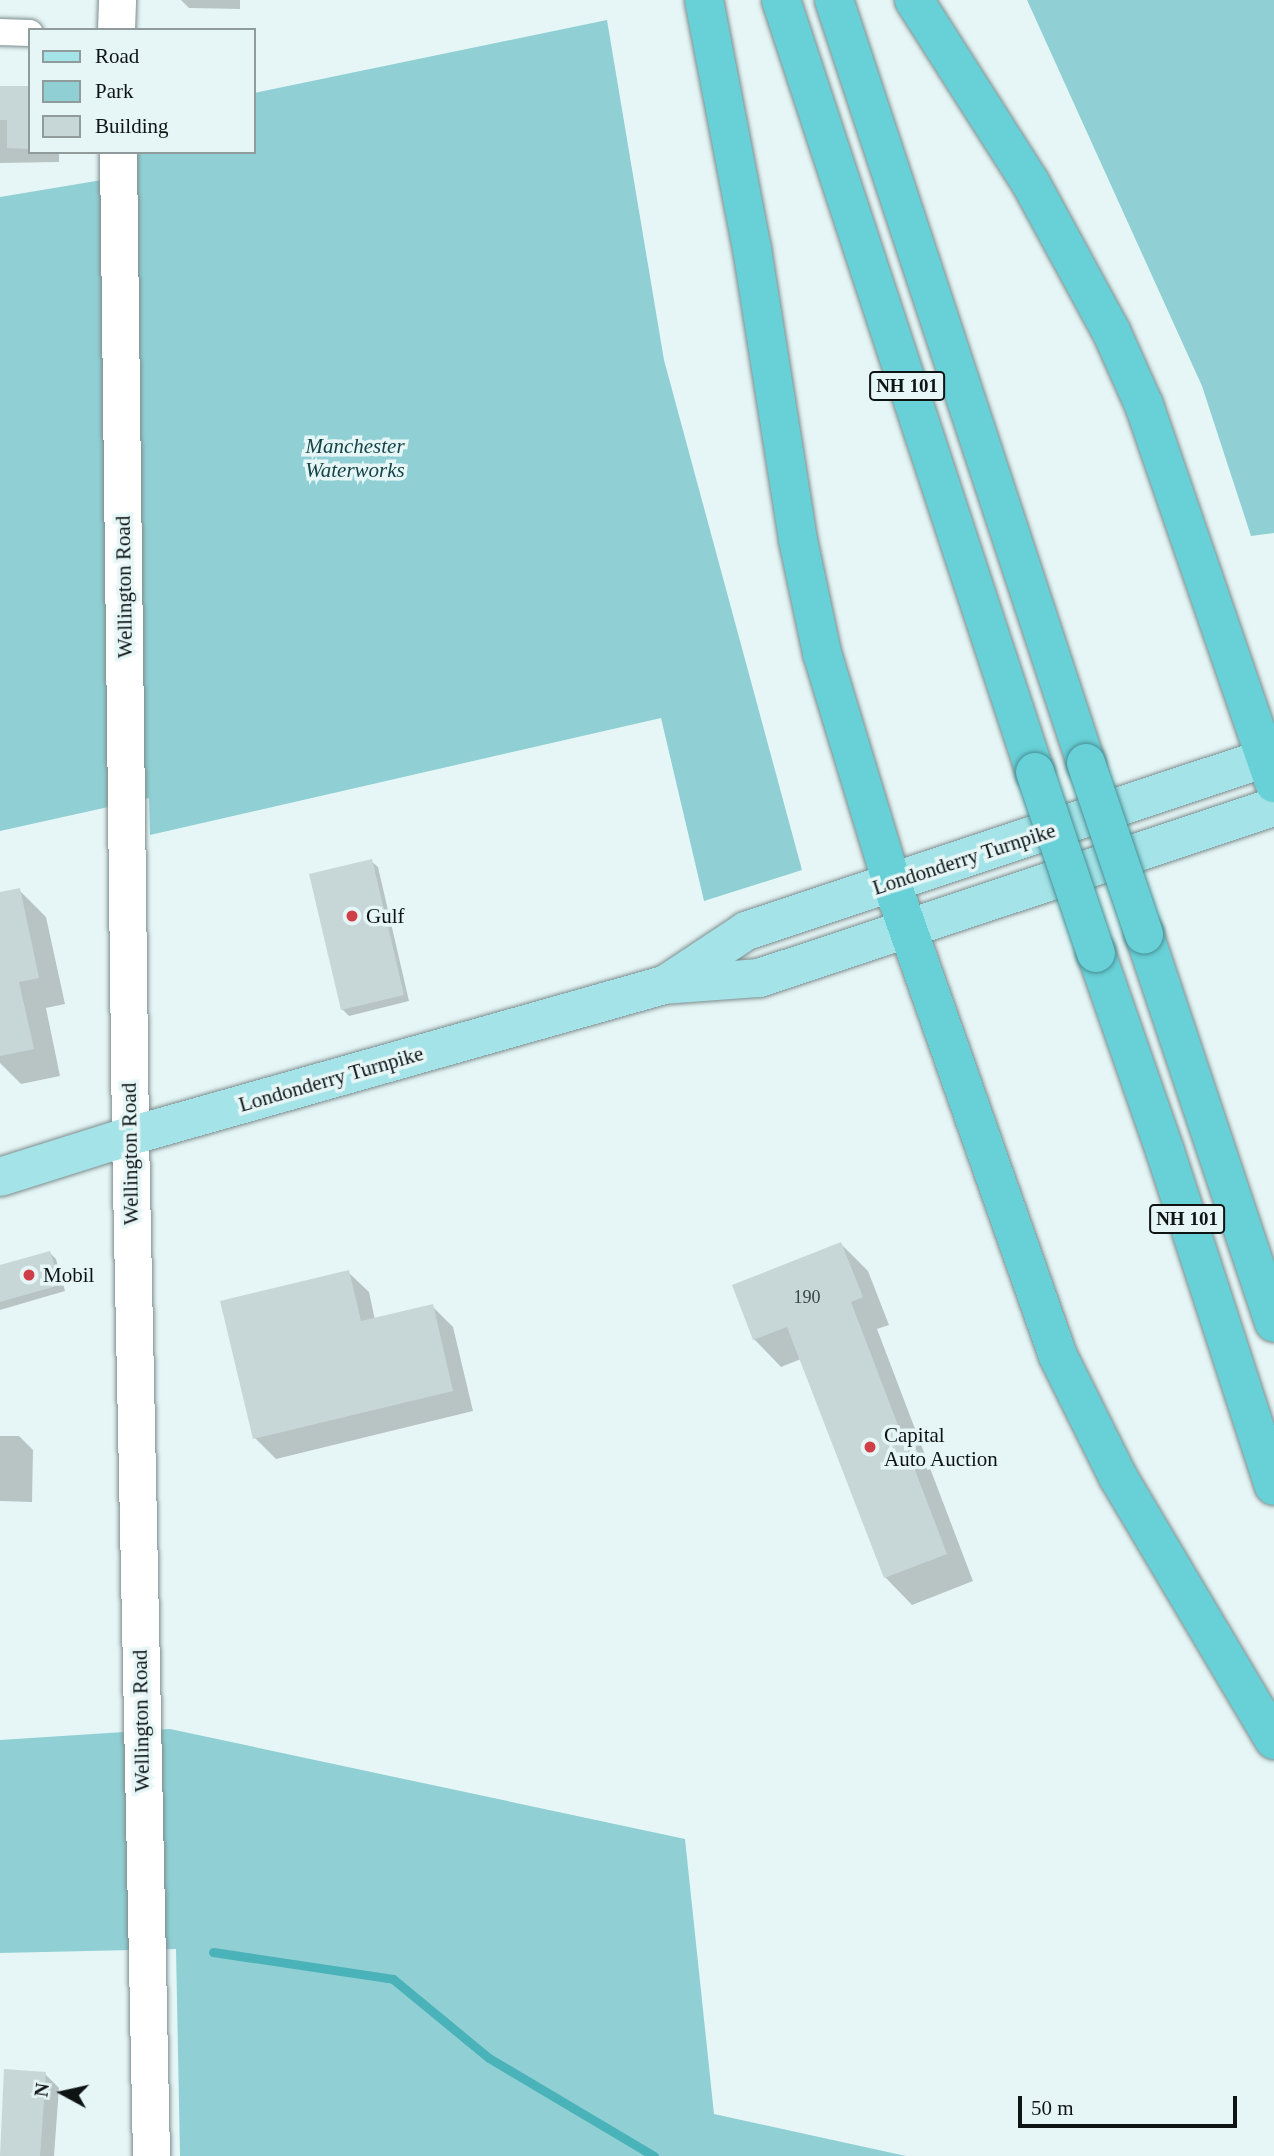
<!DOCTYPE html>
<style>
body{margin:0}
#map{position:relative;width:1274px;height:2156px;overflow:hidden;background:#e6f6f6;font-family:"Times New Roman",serif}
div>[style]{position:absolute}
.green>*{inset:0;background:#90d0d4}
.shadow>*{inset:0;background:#0003}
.stream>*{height:9px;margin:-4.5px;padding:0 4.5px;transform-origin:4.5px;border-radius:4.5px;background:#4ab2b9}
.building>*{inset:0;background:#c7d7d8}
.roads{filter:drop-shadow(0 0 2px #7d8c8c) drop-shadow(0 0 2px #7d8c8c)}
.street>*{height:26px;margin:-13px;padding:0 13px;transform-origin:13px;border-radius:13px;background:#fff}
.secondary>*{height:37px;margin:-18.5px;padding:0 18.5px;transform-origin:18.5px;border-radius:18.5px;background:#fff}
.primary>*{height:38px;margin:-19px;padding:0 19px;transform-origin:19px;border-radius:19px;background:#a4e3e7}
.highway>*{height:38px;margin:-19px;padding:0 19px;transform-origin:19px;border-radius:19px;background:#68d0d7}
.bridges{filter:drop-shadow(0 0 2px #488e93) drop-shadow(0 0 2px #488e93)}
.highway-bridge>*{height:38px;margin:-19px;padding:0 19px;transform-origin:19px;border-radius:19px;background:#68d0d7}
.dots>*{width:19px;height:19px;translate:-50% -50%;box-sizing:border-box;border:4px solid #e6f6f6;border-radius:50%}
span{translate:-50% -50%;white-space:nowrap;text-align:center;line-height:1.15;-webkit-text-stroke:7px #e6f6f6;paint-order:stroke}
.number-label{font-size:18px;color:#3c4545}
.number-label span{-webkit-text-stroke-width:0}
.shield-label span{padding:2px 5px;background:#e6f6f6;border:2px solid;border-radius:5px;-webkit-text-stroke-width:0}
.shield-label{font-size:19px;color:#0e1414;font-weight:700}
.park-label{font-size:21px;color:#154447;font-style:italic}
.street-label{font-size:21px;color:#0e1414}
.poi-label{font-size:21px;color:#0e1414}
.left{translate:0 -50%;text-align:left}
.legend{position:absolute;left:28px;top:28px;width:228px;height:126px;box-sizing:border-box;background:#e6f6f6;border:2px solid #909c9c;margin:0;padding:9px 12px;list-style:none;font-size:21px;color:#0e1414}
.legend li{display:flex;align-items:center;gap:14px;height:35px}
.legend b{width:35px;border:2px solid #909c9c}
.north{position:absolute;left:28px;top:2058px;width:70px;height:70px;-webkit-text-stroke:5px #e6f6f6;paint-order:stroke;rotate:278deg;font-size:19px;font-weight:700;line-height:28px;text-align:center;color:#0e1414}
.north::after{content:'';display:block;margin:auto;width:24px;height:32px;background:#0e1414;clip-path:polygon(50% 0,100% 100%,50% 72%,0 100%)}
.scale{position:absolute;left:1018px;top:2096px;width:219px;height:32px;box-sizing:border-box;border:4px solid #0e1414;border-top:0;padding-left:9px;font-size:21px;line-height:24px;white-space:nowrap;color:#0e1414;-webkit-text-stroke:5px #e6f6f6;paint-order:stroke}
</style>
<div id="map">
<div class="green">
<i style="clip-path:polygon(1027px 0,1274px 0,1274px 533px,1251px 536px,1202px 386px)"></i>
<i style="clip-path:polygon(607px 20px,664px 360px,802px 870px,704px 901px,661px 718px,150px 835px,149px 798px,0 831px,0 197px,132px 175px,132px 152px,254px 152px,254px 93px)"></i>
<i style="clip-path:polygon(170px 1729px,685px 1839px,714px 2114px,906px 2156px,180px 2156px,176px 1949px,0 1953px,0 1740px)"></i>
</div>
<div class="shadow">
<i style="clip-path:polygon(181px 0,240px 0,240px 9px,189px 8px)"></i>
<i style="clip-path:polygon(0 88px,30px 88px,30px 152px,59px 152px,59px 162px,0 163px)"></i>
<i style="clip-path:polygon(371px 861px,378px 867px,409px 1001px,349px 1016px,342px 1009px)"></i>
<i style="clip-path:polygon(19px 890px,46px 917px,65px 1004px,46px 1008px,60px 1076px,21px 1084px,0 1063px,0 894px)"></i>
<i style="clip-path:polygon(841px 1244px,868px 1271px,889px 1325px,877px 1329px,973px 1581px,912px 1605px,885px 1577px,801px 1359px,781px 1367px,754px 1339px)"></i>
<i style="clip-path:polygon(50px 1253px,56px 1259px,65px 1291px,0 1310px,0 1267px)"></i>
<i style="clip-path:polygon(348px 1272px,369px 1292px,375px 1320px,432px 1306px,453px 1327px,473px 1411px,276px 1459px,255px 1438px)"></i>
<i style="clip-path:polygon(0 1436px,19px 1436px,33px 1450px,32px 1502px,0 1501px)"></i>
<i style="clip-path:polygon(45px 2074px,59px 2088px,54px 2156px,0 2156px)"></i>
</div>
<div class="stream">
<i style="left:213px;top:1952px;width:182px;rotate:8.5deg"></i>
<i style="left:393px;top:1979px;width:124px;rotate:39.5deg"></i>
<i style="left:489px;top:2058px;width:192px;rotate:30.7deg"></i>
</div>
<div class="building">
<i style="clip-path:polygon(0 86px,30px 86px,30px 149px,7px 148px,7px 120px,0 120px)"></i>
<i style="clip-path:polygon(372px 859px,404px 995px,341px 1010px,309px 874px)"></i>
<i style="clip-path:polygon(20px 888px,39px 978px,19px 982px,34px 1049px,0 1056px,0 892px)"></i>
<i style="clip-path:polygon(841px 1242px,863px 1297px,851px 1302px,947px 1554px,884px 1578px,787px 1327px,753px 1340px,732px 1285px)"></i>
<i style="clip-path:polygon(50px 1251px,60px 1285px,0 1302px,0 1265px)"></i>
<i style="clip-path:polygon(349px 1270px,361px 1321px,433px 1304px,453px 1391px,253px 1439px,220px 1301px)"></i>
<i style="clip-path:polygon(4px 2069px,46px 2072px,40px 2156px,0 2156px)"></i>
</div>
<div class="roads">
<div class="street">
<i style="left:0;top:32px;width:30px;rotate:2deg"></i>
</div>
<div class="secondary">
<i style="left:116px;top:30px;width:30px;rotate:-88deg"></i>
<i style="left:118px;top:152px;width:984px;rotate:89.3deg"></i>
<i style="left:130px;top:1136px;width:1020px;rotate:88.82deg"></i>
</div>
<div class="primary">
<i style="left:666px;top:984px;width:96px;rotate:-33.5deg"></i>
<i style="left:746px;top:931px;width:557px;rotate:-18.43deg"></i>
<i style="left:0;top:1177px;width:136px;rotate:-17.5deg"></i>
<i style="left:130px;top:1136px;width:555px;rotate:-15.79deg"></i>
<i style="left:664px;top:985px;width:95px;rotate:-4.2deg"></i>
<i style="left:759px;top:978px;width:543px;rotate:-18.37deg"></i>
</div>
<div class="highway">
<i style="left:704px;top:0;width:254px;rotate:79.1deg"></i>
<i style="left:752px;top:249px;width:295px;rotate:81deg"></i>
<i style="left:798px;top:540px;width:116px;rotate:78deg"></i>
<i style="left:822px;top:653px;width:241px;rotate:73.1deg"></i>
<i style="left:892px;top:884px;width:500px;rotate:70.62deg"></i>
<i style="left:1058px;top:1356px;width:135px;rotate:63.6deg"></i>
<i style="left:1118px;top:1477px;width:306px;rotate:59.3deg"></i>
<i style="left:781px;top:0;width:813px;rotate:71.79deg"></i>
<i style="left:834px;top:0;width:804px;rotate:71.72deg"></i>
<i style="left:914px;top:0;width:216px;rotate:57.5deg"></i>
<i style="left:1030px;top:182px;width:170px;rotate:61.5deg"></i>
<i style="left:1111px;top:331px;width:81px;rotate:66deg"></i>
<i style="left:1144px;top:405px;width:400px;rotate:71deg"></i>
<i style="left:1144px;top:934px;width:410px;rotate:71.5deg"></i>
<i style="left:1096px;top:953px;width:210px;rotate:70.8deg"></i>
<i style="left:1165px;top:1151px;width:352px;rotate:72deg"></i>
</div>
</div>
<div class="bridges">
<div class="highway-bridge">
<i style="left:1086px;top:763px;width:181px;rotate:71.3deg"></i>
<i style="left:1035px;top:772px;width:191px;rotate:71.4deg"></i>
</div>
</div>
<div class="dots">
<i style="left:352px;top:916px;background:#ce3f48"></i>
<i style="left:29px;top:1275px;background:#ce3f48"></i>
<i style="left:870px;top:1447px;background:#ce3f48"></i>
</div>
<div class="number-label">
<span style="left:807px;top:1297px">190</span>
</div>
<div class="shield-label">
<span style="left:907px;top:386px">NH 101</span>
<span style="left:1187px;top:1219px">NH 101</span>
</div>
<div class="park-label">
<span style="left:355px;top:458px">Manchester<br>Waterworks</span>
</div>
<div class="street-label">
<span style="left:124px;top:587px;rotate:-91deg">Wellington Road</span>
<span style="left:964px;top:859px;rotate:-18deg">Londonderry Turnpike</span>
<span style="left:331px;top:1079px;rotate:-16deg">Londonderry Turnpike</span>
<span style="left:130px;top:1154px;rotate:-91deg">Wellington Road</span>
<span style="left:141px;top:1721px;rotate:-91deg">Wellington Road</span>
</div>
<div class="poi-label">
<span class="left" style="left:366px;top:916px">Gulf</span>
<span class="left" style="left:43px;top:1275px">Mobil</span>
<span class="left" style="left:884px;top:1447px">Capital<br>Auto Auction</span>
</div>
<ul class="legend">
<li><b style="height:9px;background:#a4e3e7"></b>Road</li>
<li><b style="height:19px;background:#90d0d4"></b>Park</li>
<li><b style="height:19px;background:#c7d7d8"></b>Building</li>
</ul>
<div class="north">N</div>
<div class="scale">50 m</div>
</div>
